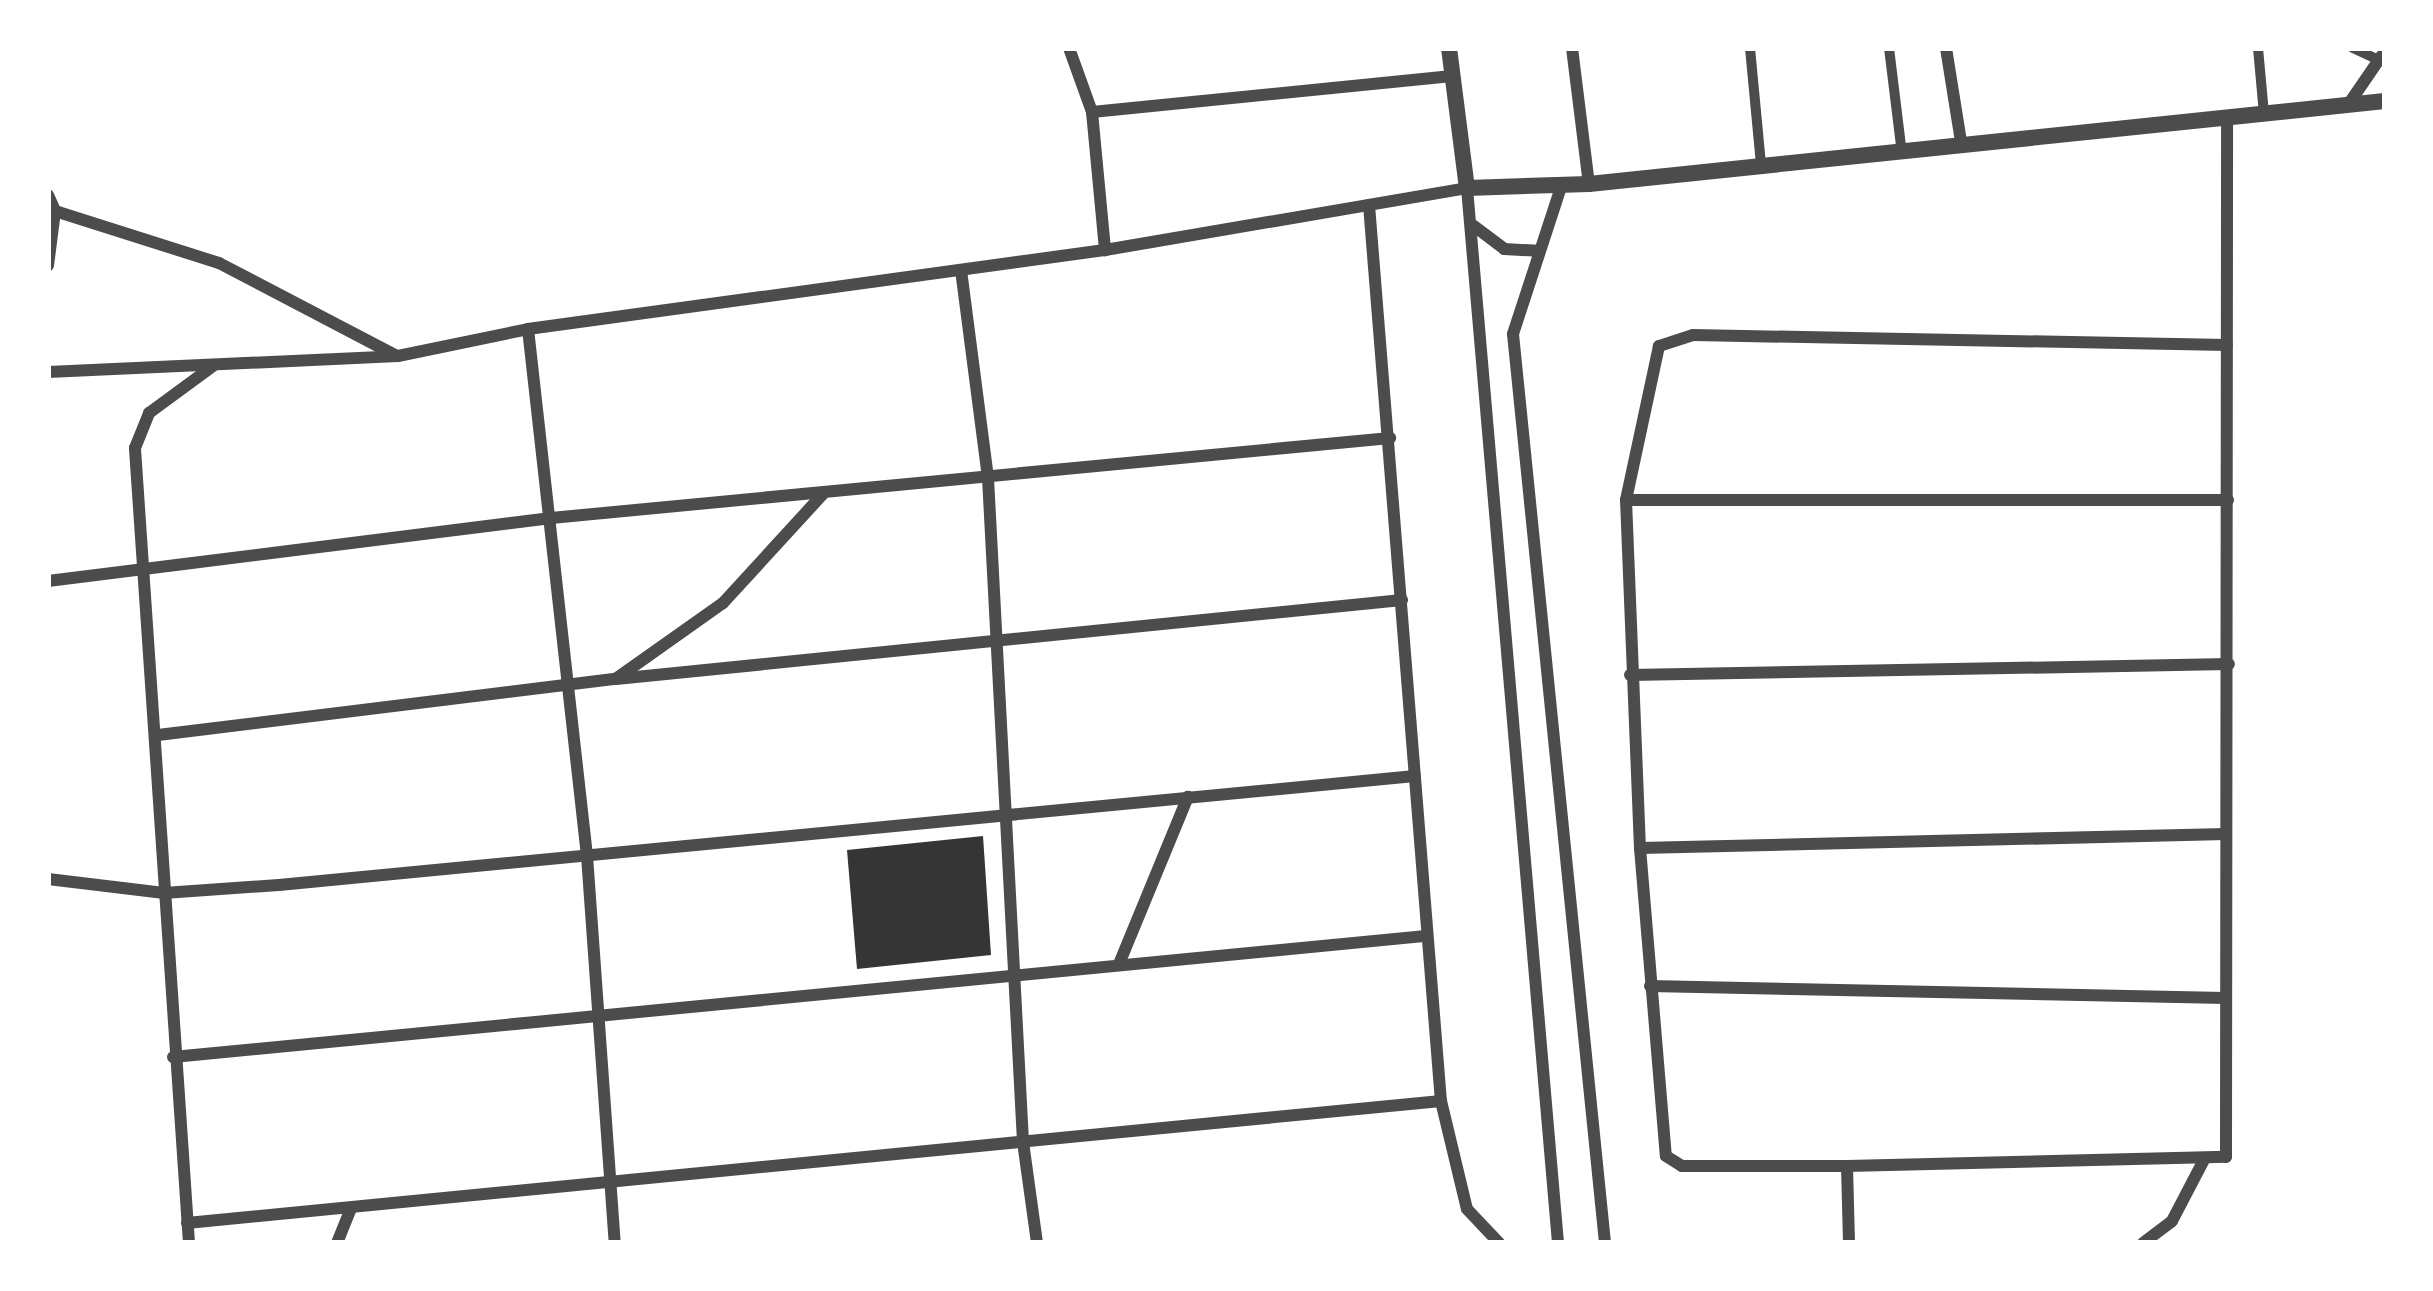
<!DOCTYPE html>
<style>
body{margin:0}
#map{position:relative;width:2433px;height:1291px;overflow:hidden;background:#fff;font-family:Rubik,sans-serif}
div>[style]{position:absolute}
.building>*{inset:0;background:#353535}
.pedestrian>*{height:10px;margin:-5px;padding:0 5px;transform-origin:5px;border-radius:5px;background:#4c4c4c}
.minor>*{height:12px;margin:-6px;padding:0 6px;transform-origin:6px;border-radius:6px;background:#4c4c4c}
.tertiary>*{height:16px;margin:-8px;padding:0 8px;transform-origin:8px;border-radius:8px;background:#4c4c4c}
span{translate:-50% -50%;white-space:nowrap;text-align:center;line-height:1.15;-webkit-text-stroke:9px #fff;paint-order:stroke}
.frame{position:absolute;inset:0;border:51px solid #fff;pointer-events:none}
</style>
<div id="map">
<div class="building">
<i style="clip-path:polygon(983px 836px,991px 955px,857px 969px,847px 850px)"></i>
</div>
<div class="pedestrian">
<i style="left:1750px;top:48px;width:118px;rotate:84.6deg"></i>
<i style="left:1889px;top:48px;width:99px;rotate:83deg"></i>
<i style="left:2258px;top:48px;width:66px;rotate:84.8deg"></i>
<i style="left:2353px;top:48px;width:29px;rotate:25deg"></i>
</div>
<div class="minor">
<i style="left:1069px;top:48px;width:68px;rotate:70.2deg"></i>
<i style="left:1092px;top:112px;width:139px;rotate:84.6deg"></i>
<i style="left:1572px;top:48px;width:137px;rotate:82.9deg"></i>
<i style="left:1946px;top:48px;width:95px;rotate:80.9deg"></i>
<i style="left:2348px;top:105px;width:65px;rotate:-55.6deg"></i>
<i style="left:1092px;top:112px;width:362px;rotate:-5.7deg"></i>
<i style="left:1562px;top:184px;width:158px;rotate:108.1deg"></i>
<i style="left:1513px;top:334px;width:914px;rotate:84.22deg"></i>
<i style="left:48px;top:195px;width:17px;rotate:66deg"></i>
<i style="left:55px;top:211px;width:55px;rotate:97.3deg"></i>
<i style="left:1369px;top:205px;width:899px;rotate:85.41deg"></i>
<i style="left:1441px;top:1101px;width:111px;rotate:76.5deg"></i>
<i style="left:1467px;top:1209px;width:47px;rotate:46.7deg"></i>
<i style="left:55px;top:211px;width:172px;rotate:17.6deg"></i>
<i style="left:219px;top:263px;width:201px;rotate:27.6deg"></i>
<i style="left:1474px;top:226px;width:38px;rotate:37deg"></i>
<i style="left:1504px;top:249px;width:34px;rotate:3deg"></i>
<i style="left:961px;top:270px;width:210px;rotate:82.6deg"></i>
<i style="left:988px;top:478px;width:665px;rotate:86.98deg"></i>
<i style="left:1023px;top:1142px;width:102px;rotate:82.1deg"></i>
<i style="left:528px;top:329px;width:530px;rotate:83.61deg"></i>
<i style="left:587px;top:856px;width:388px;rotate:85.9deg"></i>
<i style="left:2227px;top:345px;width:534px;rotate:-178.93deg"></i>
<i style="left:1693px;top:335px;width:36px;rotate:162deg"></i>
<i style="left:1659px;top:346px;width:157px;rotate:102.1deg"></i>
<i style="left:1626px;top:500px;width:348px;rotate:87.7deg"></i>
<i style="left:1640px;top:848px;width:309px;rotate:85.2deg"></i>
<i style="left:1666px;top:1156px;width:19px;rotate:32deg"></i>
<i style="left:1682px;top:1166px;width:165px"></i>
<i style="left:1847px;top:1166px;width:379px;rotate:-1.4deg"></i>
<i style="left:2226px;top:1157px;width:1039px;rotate:-89.94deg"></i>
<i style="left:48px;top:372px;width:350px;rotate:-2.6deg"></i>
<i style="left:398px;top:356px;width:133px;rotate:-11.7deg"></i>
<i style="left:528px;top:329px;width:582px;rotate:-7.8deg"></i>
<i style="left:1105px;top:250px;width:367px;rotate:-9.7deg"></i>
<i style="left:1467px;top:188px;width:1059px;rotate:85.07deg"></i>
<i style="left:1626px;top:500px;width:602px"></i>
<i style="left:48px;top:581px;width:507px;rotate:-7.14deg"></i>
<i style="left:551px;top:518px;width:843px;rotate:-5.45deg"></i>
<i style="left:1630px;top:675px;width:599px;rotate:-1.05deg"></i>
<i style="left:617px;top:678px;width:130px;rotate:-35.3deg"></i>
<i style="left:723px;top:603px;width:148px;rotate:-47.5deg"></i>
<i style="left:158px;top:735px;width:461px;rotate:-7deg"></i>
<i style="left:616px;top:679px;width:790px;rotate:-5.74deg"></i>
<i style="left:1640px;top:848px;width:586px;rotate:-1.37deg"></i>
<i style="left:48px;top:879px;width:117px;rotate:6.9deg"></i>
<i style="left:164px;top:893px;width:115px;rotate:-4deg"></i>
<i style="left:279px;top:885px;width:1141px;rotate:-5.48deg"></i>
<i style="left:1119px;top:964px;width:181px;rotate:-67.6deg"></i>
<i style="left:1650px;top:986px;width:575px;rotate:1.2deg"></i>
<i style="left:173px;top:1057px;width:1259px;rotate:-5.52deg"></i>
<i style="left:1847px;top:1166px;width:77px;rotate:88.5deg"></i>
<i style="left:187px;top:1223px;width:1260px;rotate:-5.56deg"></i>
<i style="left:189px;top:1243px;width:797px;rotate:-93.89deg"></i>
<i style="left:135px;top:448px;width:38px;rotate:-68deg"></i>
<i style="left:149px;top:413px;width:79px;rotate:-36.3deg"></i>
<i style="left:337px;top:1243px;width:35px;rotate:-68deg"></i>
<i style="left:2143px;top:1243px;width:36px;rotate:-37deg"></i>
<i style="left:2172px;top:1221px;width:71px;rotate:-62.4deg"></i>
</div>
<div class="tertiary">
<i style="left:1449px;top:48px;width:141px;rotate:82.7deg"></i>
<i style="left:1467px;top:188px;width:122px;rotate:-1.9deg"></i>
<i style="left:1589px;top:184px;width:800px;rotate:-5.95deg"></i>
</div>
<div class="frame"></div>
</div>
